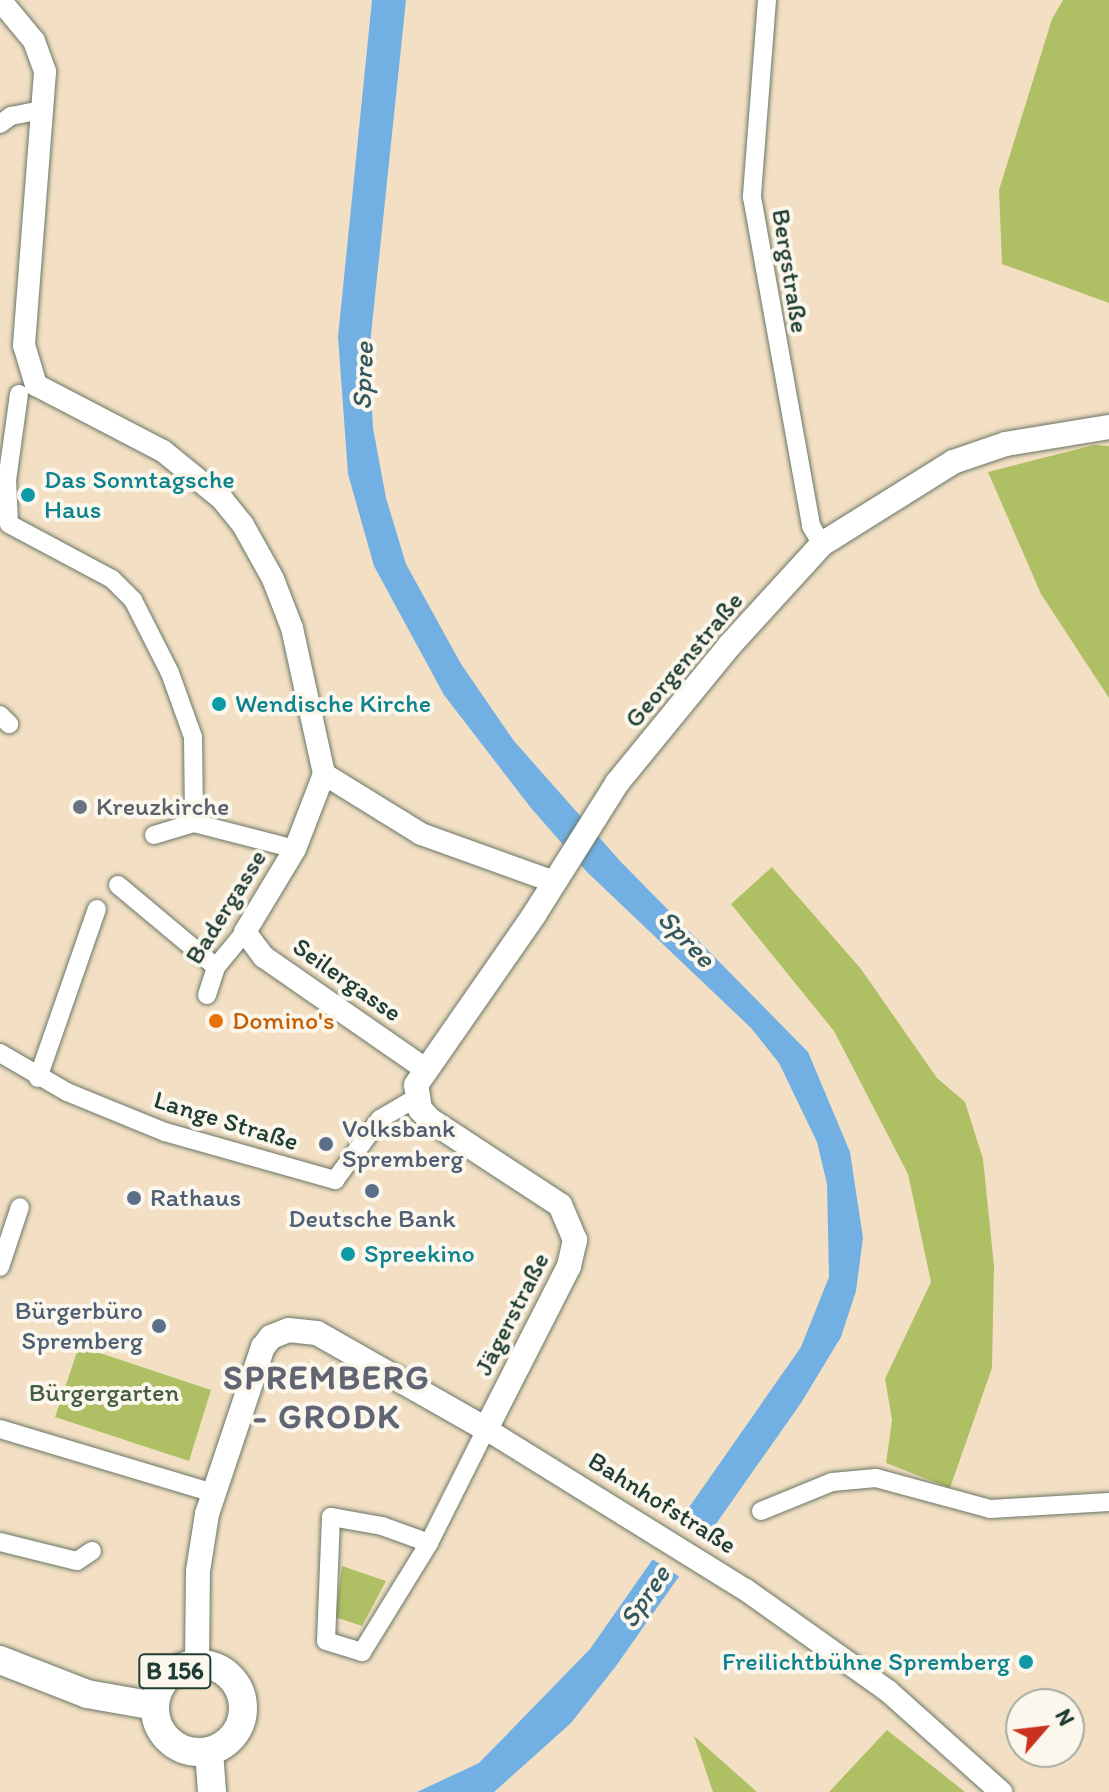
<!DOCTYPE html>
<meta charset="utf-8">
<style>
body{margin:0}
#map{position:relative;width:1109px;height:1792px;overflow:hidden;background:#f3e0c4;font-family:Itim,sans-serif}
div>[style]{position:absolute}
.green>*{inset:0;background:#afc064}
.water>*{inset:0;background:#72b0e4}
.pier>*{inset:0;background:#f3e0c4}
.roads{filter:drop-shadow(0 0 2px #697666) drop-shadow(0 0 2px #697666)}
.minor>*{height:18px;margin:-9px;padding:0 9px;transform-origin:9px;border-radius:9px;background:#fff}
.tertiary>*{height:22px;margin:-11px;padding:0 11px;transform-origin:11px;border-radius:11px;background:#fff}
.secondary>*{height:24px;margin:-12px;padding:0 12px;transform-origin:12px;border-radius:12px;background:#fff}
.primary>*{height:28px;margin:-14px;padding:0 14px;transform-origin:14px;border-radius:14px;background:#fff}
.primary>.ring{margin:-14px;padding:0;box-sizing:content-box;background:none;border:28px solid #fff;border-radius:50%}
.dots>*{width:22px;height:22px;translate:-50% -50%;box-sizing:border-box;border:4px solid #fbf7ec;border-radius:50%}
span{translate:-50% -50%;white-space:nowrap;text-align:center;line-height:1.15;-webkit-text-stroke:8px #fbf7ec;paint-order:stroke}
.shield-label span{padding:2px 6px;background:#fbf7ec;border:2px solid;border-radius:6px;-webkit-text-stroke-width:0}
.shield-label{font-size:24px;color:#1f3d34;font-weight:700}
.street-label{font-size:26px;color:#1f3d34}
.culture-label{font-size:26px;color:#0d838f}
.left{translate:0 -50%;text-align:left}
.right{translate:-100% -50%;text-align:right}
.worship-label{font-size:26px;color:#5b616d}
.food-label{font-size:26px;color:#c56008}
.service-label{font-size:26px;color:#4e5e75}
.park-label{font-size:26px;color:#435e40}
.water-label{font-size:28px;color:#345a60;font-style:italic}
.district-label{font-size:34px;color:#616472;font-weight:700;letter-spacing:2px}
.north{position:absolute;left:1005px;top:1688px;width:80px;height:80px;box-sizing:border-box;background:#fbf7ec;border:2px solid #a3ada2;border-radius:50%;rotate:62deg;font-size:22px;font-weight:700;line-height:32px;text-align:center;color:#1f3d34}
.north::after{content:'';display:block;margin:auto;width:28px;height:36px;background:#c8321e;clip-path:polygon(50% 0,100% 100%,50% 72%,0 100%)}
</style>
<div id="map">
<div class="green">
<i style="clip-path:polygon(1063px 0,1109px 0,1109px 303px,1002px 264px,999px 190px,1052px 19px)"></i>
<i style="clip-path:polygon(1094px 445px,1109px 446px,1109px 698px,1041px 594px,988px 472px)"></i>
<i style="clip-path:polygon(772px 867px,861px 969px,937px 1078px,965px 1102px,983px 1159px,994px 1266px,992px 1368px,950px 1488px,886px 1463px,892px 1420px,885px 1379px,931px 1282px,908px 1174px,834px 1031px,731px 904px)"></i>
<i style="clip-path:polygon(79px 1346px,211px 1390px,189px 1461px,55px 1417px)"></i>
<i style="clip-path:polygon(342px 1566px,386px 1581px,362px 1626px,335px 1617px)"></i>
<i style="clip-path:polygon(887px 1730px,965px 1792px,829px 1792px)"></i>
<i style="clip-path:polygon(694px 1736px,757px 1792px,713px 1792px)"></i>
</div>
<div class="water">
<i style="clip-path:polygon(372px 0,406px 0,369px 354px,373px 428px,386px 498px,406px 564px,461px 664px,514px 741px,621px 862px,808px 1052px,850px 1152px,863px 1238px,856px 1291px,841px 1337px,801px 1403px,616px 1666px,571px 1723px,494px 1792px,417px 1792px,479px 1763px,590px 1649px,801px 1347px,829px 1277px,827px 1184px,817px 1142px,779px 1063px,751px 1028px,587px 872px,531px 808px,444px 695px,374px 566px,348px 474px,338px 337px)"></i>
</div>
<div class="pier">
<i style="clip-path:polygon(675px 1520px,709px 1543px,683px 1579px,649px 1557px)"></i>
</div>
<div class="roads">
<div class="minor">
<i style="left:767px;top:0;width:198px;rotate:94.4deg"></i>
<i style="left:752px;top:197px;width:334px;rotate:79.8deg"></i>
<i style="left:811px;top:526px;width:21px;rotate:59deg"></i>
<i style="left:0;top:124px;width:14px;rotate:-36deg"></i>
<i style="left:11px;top:116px;width:33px;rotate:-11deg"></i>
<i style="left:19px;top:394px;width:87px;rotate:97.9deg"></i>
<i style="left:7px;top:480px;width:44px;rotate:87.4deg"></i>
<i style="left:9px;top:524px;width:117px;rotate:28.1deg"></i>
<i style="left:112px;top:579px;width:30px;rotate:45deg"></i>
<i style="left:133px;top:600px;width:82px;rotate:63.1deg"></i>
<i style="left:170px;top:673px;width:68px;rotate:70.2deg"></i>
<i style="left:193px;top:737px;width:86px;rotate:89.3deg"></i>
<i style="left:0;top:715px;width:13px;rotate:45deg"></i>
<i style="left:154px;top:835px;width:42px;rotate:-16.7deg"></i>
<i style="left:194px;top:823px;width:104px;rotate:14.4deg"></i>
<i style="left:118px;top:885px;width:128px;rotate:39.9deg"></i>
<i style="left:207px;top:995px;width:29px;rotate:-72deg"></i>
<i style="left:216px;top:967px;width:45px;rotate:-50.4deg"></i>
<i style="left:0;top:1053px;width:78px;rotate:30.2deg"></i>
<i style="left:67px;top:1092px;width:106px;rotate:22.2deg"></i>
<i style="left:165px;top:1132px;width:177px;rotate:15.8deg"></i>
<i style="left:335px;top:1180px;width:76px;rotate:-53.6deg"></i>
<i style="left:380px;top:1119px;width:42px;rotate:-30.3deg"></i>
<i style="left:38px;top:1078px;width:179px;rotate:-70.8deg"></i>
<i style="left:0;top:1267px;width:63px;rotate:-71.6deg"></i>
<i style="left:0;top:1429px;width:222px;rotate:16.7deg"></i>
<i style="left:761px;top:1511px;width:77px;rotate:-22.2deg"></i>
<i style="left:832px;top:1482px;width:44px;rotate:-5.2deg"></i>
<i style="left:876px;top:1478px;width:118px;rotate:15.2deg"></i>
<i style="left:990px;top:1509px;width:119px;rotate:-3.4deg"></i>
<i style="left:0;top:1542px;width:79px;rotate:13.9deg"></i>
<i style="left:77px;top:1561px;width:18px;rotate:-34deg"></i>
<i style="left:429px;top:1543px;width:50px;rotate:-160.1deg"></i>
<i style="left:382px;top:1526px;width:52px;rotate:-170deg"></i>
<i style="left:331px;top:1517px;width:124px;rotate:92.3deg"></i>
<i style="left:326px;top:1641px;width:38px;rotate:17deg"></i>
<i style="left:362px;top:1652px;width:128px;rotate:-58.4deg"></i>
<i style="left:429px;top:1543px;width:127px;rotate:-63.4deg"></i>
</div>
<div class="tertiary">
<i style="left:0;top:0;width:53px;rotate:50.3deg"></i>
<i style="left:34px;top:41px;width:33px;rotate:70deg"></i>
<i style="left:45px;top:72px;width:274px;rotate:94.4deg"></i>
<i style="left:24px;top:345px;width:42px;rotate:73.3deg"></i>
<i style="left:36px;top:385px;width:143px;rotate:27.5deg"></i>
<i style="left:163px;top:451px;width:76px;rotate:39.1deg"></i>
<i style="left:222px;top:499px;width:33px;rotate:51deg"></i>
<i style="left:243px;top:525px;width:62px;rotate:60.9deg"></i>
<i style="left:273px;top:579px;width:53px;rotate:68.8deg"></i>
<i style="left:292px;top:628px;width:149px;rotate:77.6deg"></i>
<i style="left:324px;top:774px;width:114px;rotate:31.7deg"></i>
<i style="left:421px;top:834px;width:141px;rotate:19.8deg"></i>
<i style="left:324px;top:774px;width:80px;rotate:111.1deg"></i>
<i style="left:295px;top:849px;width:97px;rotate:121.1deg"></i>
<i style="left:245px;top:932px;width:31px;rotate:53deg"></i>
<i style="left:264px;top:957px;width:195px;rotate:34.8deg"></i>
<i style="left:486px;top:1429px;width:306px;rotate:31.8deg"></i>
<i style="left:746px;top:1590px;width:174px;rotate:35.4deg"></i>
<i style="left:888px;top:1691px;width:152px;rotate:41.8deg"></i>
</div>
<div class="secondary">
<i style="left:197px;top:1664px;width:93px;rotate:-89.4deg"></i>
<i style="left:198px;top:1571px;width:58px;rotate:-81deg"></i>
<i style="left:207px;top:1514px;width:176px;rotate:-71.5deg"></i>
<i style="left:263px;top:1347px;width:13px;rotate:-51deg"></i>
<i style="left:271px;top:1337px;width:18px;rotate:-22deg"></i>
<i style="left:288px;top:1330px;width:29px;rotate:6deg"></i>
<i style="left:317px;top:1333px;width:194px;rotate:29.6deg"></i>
<i style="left:486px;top:1429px;width:183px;rotate:-63deg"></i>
<i style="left:569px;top:1266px;width:27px;rotate:-77deg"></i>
<i style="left:575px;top:1240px;width:38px;rotate:-113deg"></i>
<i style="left:560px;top:1205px;width:155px;rotate:-146.8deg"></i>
<i style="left:430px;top:1120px;width:15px;rotate:-132deg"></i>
<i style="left:420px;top:1109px;width:24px;rotate:-99deg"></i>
<i style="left:416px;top:1085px;width:207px;rotate:-55.2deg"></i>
<i style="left:534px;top:915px;width:156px;rotate:-57.8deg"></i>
<i style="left:617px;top:783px;width:177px;rotate:-50.7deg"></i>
<i style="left:729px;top:646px;width:138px;rotate:-47.6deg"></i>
<i style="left:822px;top:544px;width:155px;rotate:-32deg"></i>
<i style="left:953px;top:462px;width:56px;rotate:-18.8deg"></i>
<i style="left:1006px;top:444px;width:104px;rotate:-9.4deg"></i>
</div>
<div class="primary">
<i style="left:0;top:1660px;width:93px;rotate:21.3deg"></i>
<i style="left:87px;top:1694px;width:69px;rotate:10deg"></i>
<i class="ring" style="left:155px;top:1664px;width:60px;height:60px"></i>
<i style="left:209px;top:1751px;width:41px;rotate:85.8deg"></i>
</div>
</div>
<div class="dots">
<i style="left:28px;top:495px;background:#0f9aa8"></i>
<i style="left:219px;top:704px;background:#0f9aa8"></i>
<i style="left:80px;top:807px;background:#6b7280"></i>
<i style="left:216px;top:1021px;background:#e8710a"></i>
<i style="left:326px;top:1144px;background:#5c6f8a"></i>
<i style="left:372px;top:1191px;background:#5c6f8a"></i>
<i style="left:134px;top:1198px;background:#5c6f8a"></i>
<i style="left:348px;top:1254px;background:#0f9aa8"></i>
<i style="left:159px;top:1326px;background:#5c6f8a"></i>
<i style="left:1026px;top:1662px;background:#0f9aa8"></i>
</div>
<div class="shield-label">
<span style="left:175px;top:1671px">B 156</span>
</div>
<div class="street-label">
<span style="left:790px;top:271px;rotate:81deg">Bergstraße</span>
<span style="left:684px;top:660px;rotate:-50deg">Georgenstraße</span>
<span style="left:226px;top:907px;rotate:-58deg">Badergasse</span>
<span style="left:347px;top:980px;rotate:35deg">Seilergasse</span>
<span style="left:226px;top:1121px;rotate:17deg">Lange Straße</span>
<span style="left:512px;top:1314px;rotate:-63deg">Jägerstraße</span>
<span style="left:662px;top:1503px;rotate:32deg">Bahnhofstraße</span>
</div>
<div class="culture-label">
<span class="left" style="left:44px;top:495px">Das Sonntagsche<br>Haus</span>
<span class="left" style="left:235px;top:704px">Wendische Kirche</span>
<span class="left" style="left:364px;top:1254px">Spreekino</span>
<span class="right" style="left:1010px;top:1662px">Freilichtbühne Spremberg</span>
</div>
<div class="worship-label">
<span class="left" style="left:96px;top:807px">Kreuzkirche</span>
</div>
<div class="food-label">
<span class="left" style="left:232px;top:1021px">Domino's</span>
</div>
<div class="service-label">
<span class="left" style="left:342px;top:1144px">Volksbank<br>Spremberg</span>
<span class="left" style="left:150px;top:1198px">Rathaus</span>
<span style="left:372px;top:1219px">Deutsche Bank</span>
<span class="right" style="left:143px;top:1326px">Bürgerbüro<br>Spremberg</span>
</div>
<div class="park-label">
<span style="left:104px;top:1393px">Bürgergarten</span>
</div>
<div class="water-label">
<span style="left:362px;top:376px;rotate:-88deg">Spree</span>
<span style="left:687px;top:938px;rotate:46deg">Spree</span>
<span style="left:644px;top:1596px;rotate:-56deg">Spree</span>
</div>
<div class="district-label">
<span style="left:327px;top:1397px">SPREMBERG<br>- GRODK</span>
</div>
<div class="north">N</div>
</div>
